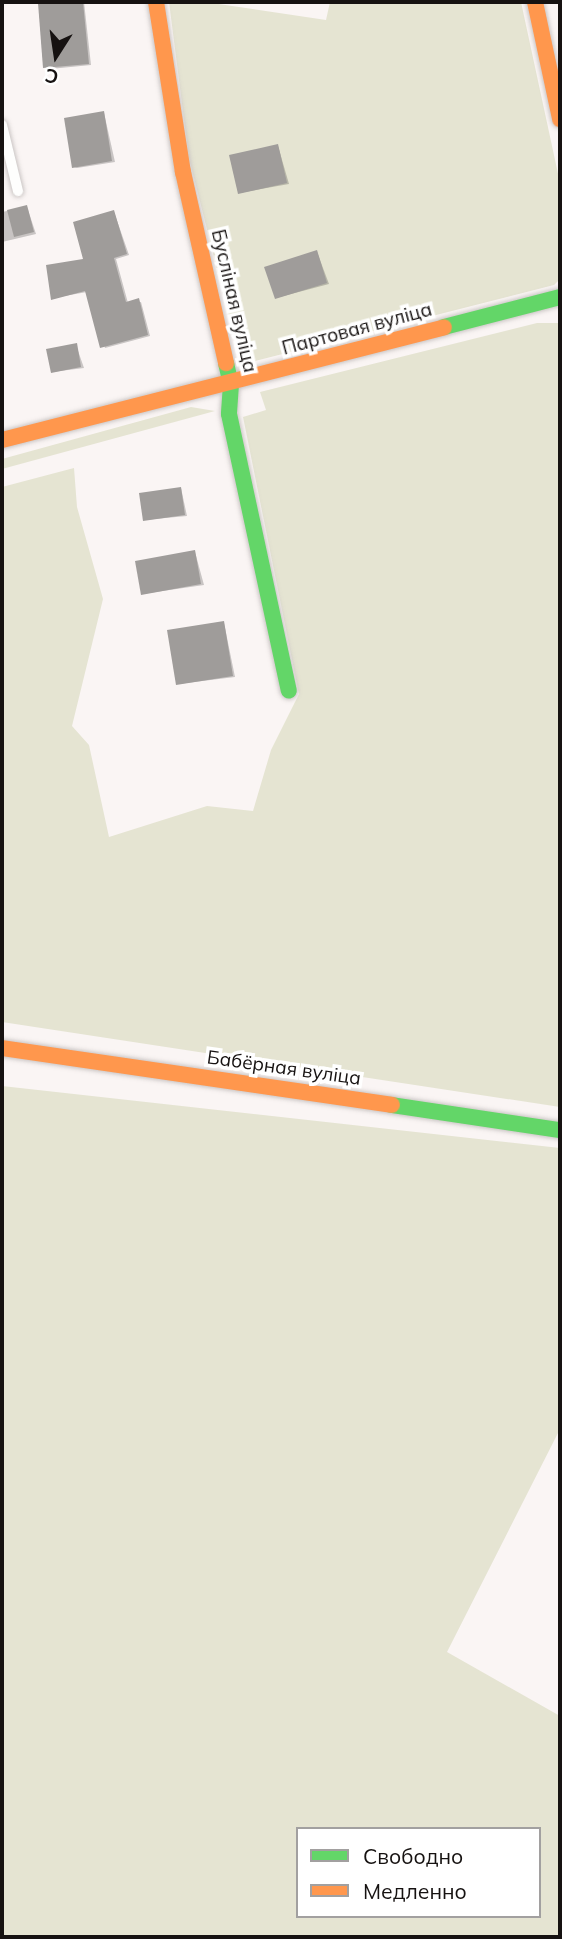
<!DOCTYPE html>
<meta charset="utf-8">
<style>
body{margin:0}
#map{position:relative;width:562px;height:1939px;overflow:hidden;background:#faf5f4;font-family:Mulish,sans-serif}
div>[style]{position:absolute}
.green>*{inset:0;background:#e5e4d2}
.shadow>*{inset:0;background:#0003}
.building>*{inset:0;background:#9f9c9a}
.roads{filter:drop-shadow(0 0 2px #cbc6c5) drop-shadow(0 0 2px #cbc6c5)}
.lane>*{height:10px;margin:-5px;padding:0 5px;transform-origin:5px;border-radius:5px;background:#fefefd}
.fast>*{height:16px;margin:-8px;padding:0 8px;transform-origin:8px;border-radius:8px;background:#63d668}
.slow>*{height:16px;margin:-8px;padding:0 8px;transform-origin:8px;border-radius:8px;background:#ff974d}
span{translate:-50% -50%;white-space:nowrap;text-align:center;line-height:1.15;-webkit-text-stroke:7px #fff;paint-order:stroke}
.street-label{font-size:19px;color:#161211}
.frame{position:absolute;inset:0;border:4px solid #161211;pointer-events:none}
.legend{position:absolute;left:296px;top:1827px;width:245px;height:91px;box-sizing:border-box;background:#fff;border:2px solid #a2a0a0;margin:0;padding:9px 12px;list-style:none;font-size:21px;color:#161211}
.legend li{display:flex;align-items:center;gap:14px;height:35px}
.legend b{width:35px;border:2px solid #a2a0a0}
.north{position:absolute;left:21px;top:21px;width:70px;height:70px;-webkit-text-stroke:5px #fff;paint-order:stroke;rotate:192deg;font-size:19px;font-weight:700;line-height:28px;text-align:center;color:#161211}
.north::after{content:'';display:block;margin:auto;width:24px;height:32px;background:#161211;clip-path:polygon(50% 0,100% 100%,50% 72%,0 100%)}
</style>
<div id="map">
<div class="green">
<i style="clip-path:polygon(169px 2px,205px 2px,326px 20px,330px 2px,521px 2px,560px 183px,560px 279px,554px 285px,251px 362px,240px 360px,189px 158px)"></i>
<i style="clip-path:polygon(537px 323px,560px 323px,560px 1107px,2px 1022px,2px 487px,74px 468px,77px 507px,103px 599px,72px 726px,89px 745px,109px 837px,207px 806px,253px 811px,271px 750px,299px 694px,243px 417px,266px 410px,260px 392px)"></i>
<i style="clip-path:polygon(191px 407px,215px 411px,2px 469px,2px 459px)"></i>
<i style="clip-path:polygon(evenodd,2px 1086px,560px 1148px,560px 1429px,447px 1652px,560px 1716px,560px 1937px,2px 1937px,2px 1086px,298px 1829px,539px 1829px,539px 1916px,298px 1916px,298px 1829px)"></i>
</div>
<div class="shadow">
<i style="clip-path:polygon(84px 2px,91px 65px,50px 69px,53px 3px)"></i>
<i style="clip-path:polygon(104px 113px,115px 162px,77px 168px,74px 167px)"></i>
<i style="clip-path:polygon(278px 146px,289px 184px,239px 193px)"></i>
<i style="clip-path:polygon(27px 207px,36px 234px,2px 242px,2px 212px)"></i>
<i style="clip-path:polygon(114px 212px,129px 255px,116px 259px,128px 303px,141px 302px,150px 336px,105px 348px,87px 292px,53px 298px,85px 260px)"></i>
<i style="clip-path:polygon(317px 252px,329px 284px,276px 298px)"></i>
<i style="clip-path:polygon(76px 345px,84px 368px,52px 372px)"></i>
<i style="clip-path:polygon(181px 488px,187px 516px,144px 520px)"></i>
<i style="clip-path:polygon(195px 552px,204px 585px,142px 594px)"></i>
<i style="clip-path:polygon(224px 623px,235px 677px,178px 684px)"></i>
</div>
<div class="building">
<i style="clip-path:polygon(83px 2px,89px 64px,43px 68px,38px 3px)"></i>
<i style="clip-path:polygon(104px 111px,112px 161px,72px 168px,64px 118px)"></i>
<i style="clip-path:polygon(278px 144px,287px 183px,238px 194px,229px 155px)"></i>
<i style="clip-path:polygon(27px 205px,34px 232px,14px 237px,7px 210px)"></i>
<i style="clip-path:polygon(114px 210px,127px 254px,114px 258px,126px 302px,139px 298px,148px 335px,100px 348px,85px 291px,51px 300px,46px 265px,83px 259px,73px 222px)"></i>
<i style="clip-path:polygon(317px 250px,327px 283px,275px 299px,264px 267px)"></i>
<i style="clip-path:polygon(77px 343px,81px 367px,51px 373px,46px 349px)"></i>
<i style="clip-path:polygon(181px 487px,185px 515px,143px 521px,139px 493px)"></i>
<i style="clip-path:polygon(195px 550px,201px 584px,141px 595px,135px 561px)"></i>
<i style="clip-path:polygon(224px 621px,233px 676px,176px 685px,167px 630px)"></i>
</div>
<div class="roads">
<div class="lane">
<i style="left:2px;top:125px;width:68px;rotate:76.4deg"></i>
</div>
<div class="fast">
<i style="left:444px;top:327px;width:120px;rotate:-14.5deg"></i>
<i style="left:226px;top:363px;width:22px;rotate:77deg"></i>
<i style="left:231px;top:384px;width:30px;rotate:94deg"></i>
<i style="left:229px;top:414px;width:283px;rotate:77.8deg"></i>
<i style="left:392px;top:1105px;width:170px;rotate:8.5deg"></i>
</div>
<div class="slow">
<i style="left:156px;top:2px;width:172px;rotate:81deg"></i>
<i style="left:183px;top:172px;width:196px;rotate:77.3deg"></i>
<i style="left:535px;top:2px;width:120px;rotate:77.9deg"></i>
<i style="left:2px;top:440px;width:456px;rotate:-14.3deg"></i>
<i style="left:2px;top:1048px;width:394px;rotate:8.3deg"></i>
</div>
</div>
<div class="street-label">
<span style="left:234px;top:301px;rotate:77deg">Бусліная вуліца</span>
<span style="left:357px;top:329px;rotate:-15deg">Партовая вуліца</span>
<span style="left:284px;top:1068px;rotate:8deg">Бабёрная вуліца</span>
</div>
<div class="frame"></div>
<ul class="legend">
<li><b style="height:9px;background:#63d668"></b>Свободно</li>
<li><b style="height:9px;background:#ff974d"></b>Медленно</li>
</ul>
<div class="north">С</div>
</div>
